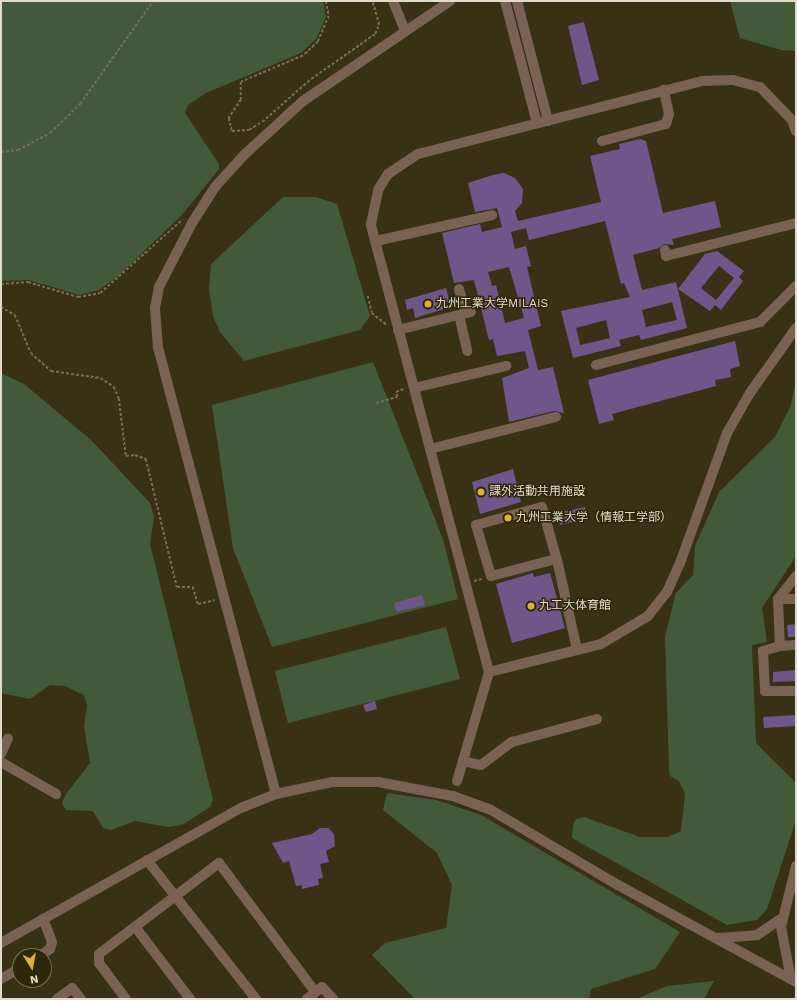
<!DOCTYPE html>
<meta charset="utf-8">
<style>
body{margin:0}
#map{position:relative;width:797px;height:1000px;overflow:hidden;background:#393115;font-family:"Work Sans","Noto Sans JP",sans-serif}
div>[style]{position:absolute}
.green>*{inset:0;background:#435a3a}
.building>*{inset:0;background:#6f568a}
.path>*{height:1.5px;margin-top:-0.75px;transform-origin:0;background:repeating-linear-gradient(90deg,#746d55 0 3px,transparent 0 5px)}
.minor>*{height:10px;margin:-5px;padding:0 5px;transform-origin:5px;border-radius:5px;background:#796253}
.dots>*{width:11px;height:11px;translate:-50% -50%;box-sizing:border-box;border:2px solid #2f270a;border-radius:50%}
span{translate:-50% -50%;white-space:nowrap;text-align:center;line-height:1.15;-webkit-text-stroke:3px #2f270a;paint-order:stroke}
.poi-label{font-size:12px;color:#e0dbcb}
.left{translate:0 -50%;text-align:left}
.frame{position:absolute;inset:0;border:2px solid #e0dbcb;pointer-events:none}
.north{position:absolute;left:12px;top:948px;width:40px;height:40px;box-sizing:border-box;background:#2f270a;border:1px solid #766f57;border-radius:50%;rotate:169deg;font-size:11px;font-weight:700;line-height:16px;text-align:center;color:#e0dbcb}
.north::after{content:'';display:block;margin:auto;width:14px;height:18px;background:#dbb233;clip-path:polygon(50% 0,100% 100%,50% 72%,0 100%)}
</style>
<div id="map">
<div class="green">
<i style="clip-path:polygon(1px 1px,323px 1px,326px 17px,316px 39px,301px 53px,206px 93px,188px 105px,185px 113px,219px 164px,219px 169px,181px 216px,117px 277px,99px 290px,79px 295px,29px 280px,1px 281px)"></i>
<i style="clip-path:polygon(730px 1px,796px 1px,796px 51px,781px 50px,740px 38px)"></i>
<i style="clip-path:polygon(283px 197px,316px 197px,337px 204px,370px 316px,360px 330px,244px 361px,220px 332px,213px 316px,209px 289px,211px 264px)"></i>
<i style="clip-path:polygon(373px 362px,444px 542px,458px 599px,272px 647px,233px 548px,212px 405px)"></i>
<i style="clip-path:polygon(1px 373px,24px 384px,91px 440px,150px 503px,154px 516px,150px 544px,213px 800px,210px 807px,182px 825px,168px 827px,135px 821px,111px 830px,103px 828px,93px 811px,66px 810px,62px 803px,66px 794px,90px 763px,84px 726px,87px 705px,84px 695px,65px 686px,50px 685px,30px 699px,1px 693px)"></i>
<i style="clip-path:polygon(796px 379px,796px 556px,762px 608px,767px 642px,752px 645px,756px 743px,796px 783px,796px 820px,767px 909px,757px 920px,727px 925px,572px 838px,573px 825px,576px 819px,584px 817px,640px 837px,668px 837px,681px 831px,685px 794px,679px 781px,670px 776px,669px 769px,665px 637px,676px 593px,693px 575px,695px 546px,719px 492px,775px 437px,791px 405px)"></i>
<i style="clip-path:polygon(446px 627px,460px 679px,288px 723px,275px 671px)"></i>
<i style="clip-path:polygon(387px 793px,436px 800px,481px 815px,680px 932px,655px 969px,591px 989px,589px 999px,415px 999px,372px 955px,385px 943px,446px 928px,452px 885px,437px 853px,383px 810px)"></i>
<i style="clip-path:polygon(714px 981px,704px 999px,636px 999px,667px 986px)"></i>
</div>
<div class="building">
<i style="clip-path:polygon(584px 22px,599px 80px,582px 85px,568px 26px)"></i>
<i style="clip-path:polygon(evenodd,640px 139px,646px 141px,663px 213px,715px 201px,721px 227px,672px 239px,674px 245px,664px 244px,659px 248px,633px 255px,642px 290px,676px 282px,687px 328px,641px 340px,639px 335px,619px 340px,621px 346px,573px 358px,561px 311px,630px 297px,624px 283px,621px 284px,605px 221px,529px 240px,526px 228px,511px 232px,515px 249px,526px 246px,531px 266px,527px 267px,541px 326px,528px 330px,538px 370px,553px 367px,564px 413px,554px 411px,509px 422px,502px 378px,529px 368px,525px 351px,497px 356px,493px 339px,489px 340px,474px 280px,454px 283px,442px 233px,480px 224px,482px 232px,502px 227px,497px 208px,475px 212px,468px 183px,493px 175px,504px 173px,515px 178px,523px 189px,522px 203px,515px 211px,518px 221px,601px 202px,590px 156px,620px 149px,619px 144px,640px 139px,509px 267px,524px 318px,505px 323px,496px 285px,492px 286px,488px 272px,509px 267px,640px 139px,672px 302px,677px 320px,646px 327px,642px 310px,672px 302px,640px 139px,606px 320px,610px 338px,580px 345px,576px 328px,606px 320px)"></i>
<i style="clip-path:polygon(evenodd,717px 251px,744px 271px,739px 277px,743px 281px,721px 310px,715px 305px,710px 311px,678px 289px,705px 254px,717px 251px,719px 266px,734px 278px,716px 300px,701px 288px,719px 266px)"></i>
<i style="clip-path:polygon(446px 288px,451px 307px,415px 318px,413px 308px,407px 310px,405px 300px)"></i>
<i style="clip-path:polygon(735px 341px,740px 366px,730px 369px,731px 377px,715px 380px,716px 386px,612px 414px,614px 420px,599px 424px,588px 380px)"></i>
<i style="clip-path:polygon(513px 469px,521px 502px,480px 514px,472px 482px)"></i>
<i style="clip-path:polygon(585px 507px,588px 518px,560px 525px,557px 513px)"></i>
<i style="clip-path:polygon(533px 573px,534px 577px,550px 573px,565px 628px,512px 643px,496px 584px)"></i>
<i style="clip-path:polygon(422px 595px,425px 605px,397px 612px,394px 603px)"></i>
<i style="clip-path:polygon(796px 624px,796px 637px,788px 637px,787px 625px)"></i>
<i style="clip-path:polygon(796px 670px,796px 681px,773px 682px,773px 672px)"></i>
<i style="clip-path:polygon(375px 701px,377px 709px,366px 712px,363px 705px)"></i>
<i style="clip-path:polygon(796px 715px,796px 726px,764px 728px,763px 717px)"></i>
<i style="clip-path:polygon(320px 828px,328px 828px,334px 834px,335px 846px,326px 851px,329px 862px,320px 864px,323px 878px,318px 879px,319px 885px,302px 889px,302px 885px,296px 886px,289px 861px,283px 863px,272px 843px,312px 834px)"></i>
</div>
<div class="path">
<i style="left:326px;top:1px;width:15px;rotate:79deg"></i>
<i style="left:329px;top:16px;width:28px;rotate:113deg"></i>
<i style="left:318px;top:42px;width:21px;rotate:137deg"></i>
<i style="left:303px;top:56px;width:67px;rotate:157.2deg"></i>
<i style="left:241px;top:82px;width:18px;rotate:90deg"></i>
<i style="left:241px;top:100px;width:22px;rotate:124deg"></i>
<i style="left:229px;top:118px;width:13px;rotate:77deg"></i>
<i style="left:232px;top:131px;width:17px;rotate:-3deg"></i>
<i style="left:249px;top:130px;width:15px;rotate:-32deg"></i>
<i style="left:262px;top:122px;width:65px;rotate:-41.3deg"></i>
<i style="left:311px;top:79px;width:78px;rotate:-35.1deg"></i>
<i style="left:375px;top:34px;width:10px;rotate:-66deg"></i>
<i style="left:379px;top:25px;width:25px;rotate:-106deg"></i>
<i style="left:1px;top:152px;width:17px;rotate:-7deg"></i>
<i style="left:18px;top:150px;width:36px;rotate:-28deg"></i>
<i style="left:50px;top:133px;width:42px;rotate:-44deg"></i>
<i style="left:80px;top:104px;width:126px;rotate:-54.7deg"></i>
<i style="left:1px;top:284px;width:27px;rotate:-4deg"></i>
<i style="left:28px;top:282px;width:52px;rotate:16.7deg"></i>
<i style="left:78px;top:297px;width:22px;rotate:-10deg"></i>
<i style="left:100px;top:293px;width:110px;rotate:-41.7deg"></i>
<i style="left:368px;top:296px;width:17px;rotate:77deg"></i>
<i style="left:372px;top:313px;width:19px;rotate:39deg"></i>
<i style="left:1px;top:307px;width:16px;rotate:30deg"></i>
<i style="left:15px;top:315px;width:41px;rotate:67.2deg"></i>
<i style="left:31px;top:353px;width:27px;rotate:42deg"></i>
<i style="left:51px;top:371px;width:50px;rotate:8deg"></i>
<i style="left:101px;top:378px;width:16px;rotate:35deg"></i>
<i style="left:114px;top:387px;width:12px;rotate:66deg"></i>
<i style="left:119px;top:398px;width:58px;rotate:83.1deg"></i>
<i style="left:126px;top:456px;width:9px;rotate:-6deg"></i>
<i style="left:135px;top:455px;width:12px;rotate:20deg"></i>
<i style="left:146px;top:459px;width:132px;rotate:76.4deg"></i>
<i style="left:177px;top:587px;width:16px"></i>
<i style="left:193px;top:587px;width:18px;rotate:74deg"></i>
<i style="left:198px;top:604px;width:17px;rotate:-13deg"></i>
<i style="left:376px;top:403px;width:22px;rotate:-16deg"></i>
<i style="left:397px;top:397px;width:5px;rotate:-101deg"></i>
<i style="left:396px;top:392px;width:9px;rotate:-21deg"></i>
<i style="left:474px;top:581px;width:8px;rotate:-14deg"></i>
</div>
<div class="minor">
<i style="left:393px;top:1px;width:32px;rotate:68deg"></i>
<i style="left:505px;top:1px;width:126px;rotate:75.3deg"></i>
<i style="left:517px;top:1px;width:124px;rotate:75.5deg"></i>
<i style="left:602px;top:141px;width:66px;rotate:-14.9deg"></i>
<i style="left:666px;top:124px;width:10px;rotate:-73deg"></i>
<i style="left:669px;top:114px;width:25px;rotate:-102deg"></i>
<i style="left:376px;top:241px;width:119px;rotate:-12.6deg"></i>
<i style="left:665px;top:250px;width:6px;rotate:81deg"></i>
<i style="left:666px;top:256px;width:134px;rotate:-14.2deg"></i>
<i style="left:459px;top:289px;width:25px;rotate:76deg"></i>
<i style="left:459px;top:315px;width:37px;rotate:77deg"></i>
<i style="left:398px;top:330px;width:75px;rotate:-13.9deg"></i>
<i style="left:596px;top:365px;width:170px;rotate:-14.7deg"></i>
<i style="left:760px;top:322px;width:51px;rotate:-45deg"></i>
<i style="left:414px;top:388px;width:95px;rotate:-13.4deg"></i>
<i style="left:430px;top:449px;width:130px;rotate:-14.3deg"></i>
<i style="left:556px;top:559px;width:67px;rotate:165.3deg"></i>
<i style="left:491px;top:576px;width:53px;rotate:-106.4deg"></i>
<i style="left:476px;top:525px;width:68px;rotate:-15.3deg"></i>
<i style="left:542px;top:507px;width:59px;rotate:74.3deg"></i>
<i style="left:558px;top:564px;width:88px;rotate:77.5deg"></i>
<i style="left:796px;top:576px;width:29px;rotate:128deg"></i>
<i style="left:778px;top:599px;width:47px;rotate:87.6deg"></i>
<i style="left:780px;top:646px;width:18px;rotate:164deg"></i>
<i style="left:763px;top:651px;width:40px;rotate:87.1deg"></i>
<i style="left:765px;top:691px;width:31px"></i>
<i style="left:778px;top:599px;width:18px"></i>
<i style="left:780px;top:646px;width:16px;rotate:-4deg"></i>
<i style="left:489px;top:672px;width:115px;rotate:-14deg"></i>
<i style="left:601px;top:644px;width:55px;rotate:-30.8deg"></i>
<i style="left:648px;top:616px;width:31px;rotate:-52deg"></i>
<i style="left:667px;top:592px;width:32px;rotate:-66deg"></i>
<i style="left:680px;top:563px;width:138px;rotate:-70.1deg"></i>
<i style="left:727px;top:433px;width:46px;rotate:-60.1deg"></i>
<i style="left:750px;top:393px;width:80px;rotate:-54.7deg"></i>
<i style="left:1px;top:754px;width:17px;rotate:-66deg"></i>
<i style="left:463px;top:761px;width:18px;rotate:13deg"></i>
<i style="left:481px;top:765px;width:39px;rotate:-37deg"></i>
<i style="left:512px;top:742px;width:88px;rotate:-15.1deg"></i>
<i style="left:1px;top:762px;width:64px;rotate:30.2deg"></i>
<i style="left:457px;top:781px;width:114px;rotate:-73.6deg"></i>
<i style="left:489px;top:672px;width:463px;rotate:-104.8deg"></i>
<i style="left:371px;top:224px;width:35px;rotate:-78deg"></i>
<i style="left:378px;top:190px;width:19px;rotate:-58deg"></i>
<i style="left:388px;top:174px;width:36px;rotate:-34deg"></i>
<i style="left:418px;top:154px;width:293px;rotate:-14.4deg"></i>
<i style="left:702px;top:81px;width:31px;rotate:-2deg"></i>
<i style="left:733px;top:80px;width:28px;rotate:15deg"></i>
<i style="left:760px;top:87px;width:46px;rotate:45.9deg"></i>
<i style="left:792px;top:120px;width:12px;rotate:70deg"></i>
<i style="left:276px;top:794px;width:461px;rotate:-104.8deg"></i>
<i style="left:158px;top:348px;width:40px;rotate:-94.3deg"></i>
<i style="left:155px;top:308px;width:21px;rotate:-79deg"></i>
<i style="left:159px;top:287px;width:72px;rotate:-62.7deg"></i>
<i style="left:192px;top:223px;width:43px;rotate:-57.4deg"></i>
<i style="left:215px;top:187px;width:43px;rotate:-47.8deg"></i>
<i style="left:244px;top:155px;width:80px;rotate:-42.5deg"></i>
<i style="left:303px;top:101px;width:178px;rotate:-34.2deg"></i>
<i style="left:147px;top:860px;width:177px;rotate:51.9deg"></i>
<i style="left:136px;top:928px;width:89px;rotate:52.7deg"></i>
<i style="left:718px;top:938px;width:39px;rotate:-4deg"></i>
<i style="left:757px;top:935px;width:30px;rotate:-34deg"></i>
<i style="left:1px;top:943px;width:275px;rotate:-29.4deg"></i>
<i style="left:241px;top:808px;width:38px;rotate:-22deg"></i>
<i style="left:276px;top:794px;width:57px;rotate:-12.1deg"></i>
<i style="left:332px;top:782px;width:46px"></i>
<i style="left:378px;top:782px;width:76px;rotate:10.6deg"></i>
<i style="left:453px;top:796px;width:40px;rotate:20.2deg"></i>
<i style="left:491px;top:810px;width:147px;rotate:30.6deg"></i>
<i style="left:618px;top:885px;width:203px;rotate:28.6deg"></i>
<i style="left:39px;top:956px;width:13px;rotate:-32deg"></i>
<i style="left:50px;top:949px;width:7px;rotate:-74deg"></i>
<i style="left:52px;top:942px;width:25px;rotate:-111deg"></i>
<i style="left:1px;top:979px;width:22px;rotate:-30deg"></i>
<i style="left:791px;top:979px;width:53px;rotate:-100.9deg"></i>
<i style="left:781px;top:927px;width:63px;rotate:-76.2deg"></i>
<i style="left:57px;top:999px;width:19px;rotate:-36deg"></i>
<i style="left:72px;top:988px;width:14px;rotate:51deg"></i>
<i style="left:126px;top:999px;width:45px;rotate:-126.9deg"></i>
<i style="left:99px;top:963px;width:9px;rotate:-90deg"></i>
<i style="left:99px;top:954px;width:151px;rotate:-37.2deg"></i>
<i style="left:219px;top:863px;width:161px;rotate:53.3deg"></i>
<i style="left:307px;top:999px;width:19px;rotate:-39deg"></i>
<i style="left:322px;top:987px;width:16px;rotate:47deg"></i>
</div>
<div class="dots">
<i style="left:428px;top:304px;background:#dbb233"></i>
<i style="left:481px;top:492px;background:#dbb233"></i>
<i style="left:508px;top:518px;background:#dbb233"></i>
<i style="left:531px;top:606px;background:#dbb233"></i>
</div>
<div class="poi-label">
<span class="left" style="left:436px;top:304px">九州工業大学MILAIS</span>
<span class="left" style="left:489px;top:492px">課外活動共用施設</span>
<span class="left" style="left:516px;top:518px">九州工業大学（情報工学部）</span>
<span class="left" style="left:539px;top:606px">九工大体育館</span>
</div>
<div class="frame"></div>
<div class="north">N</div>
</div>
